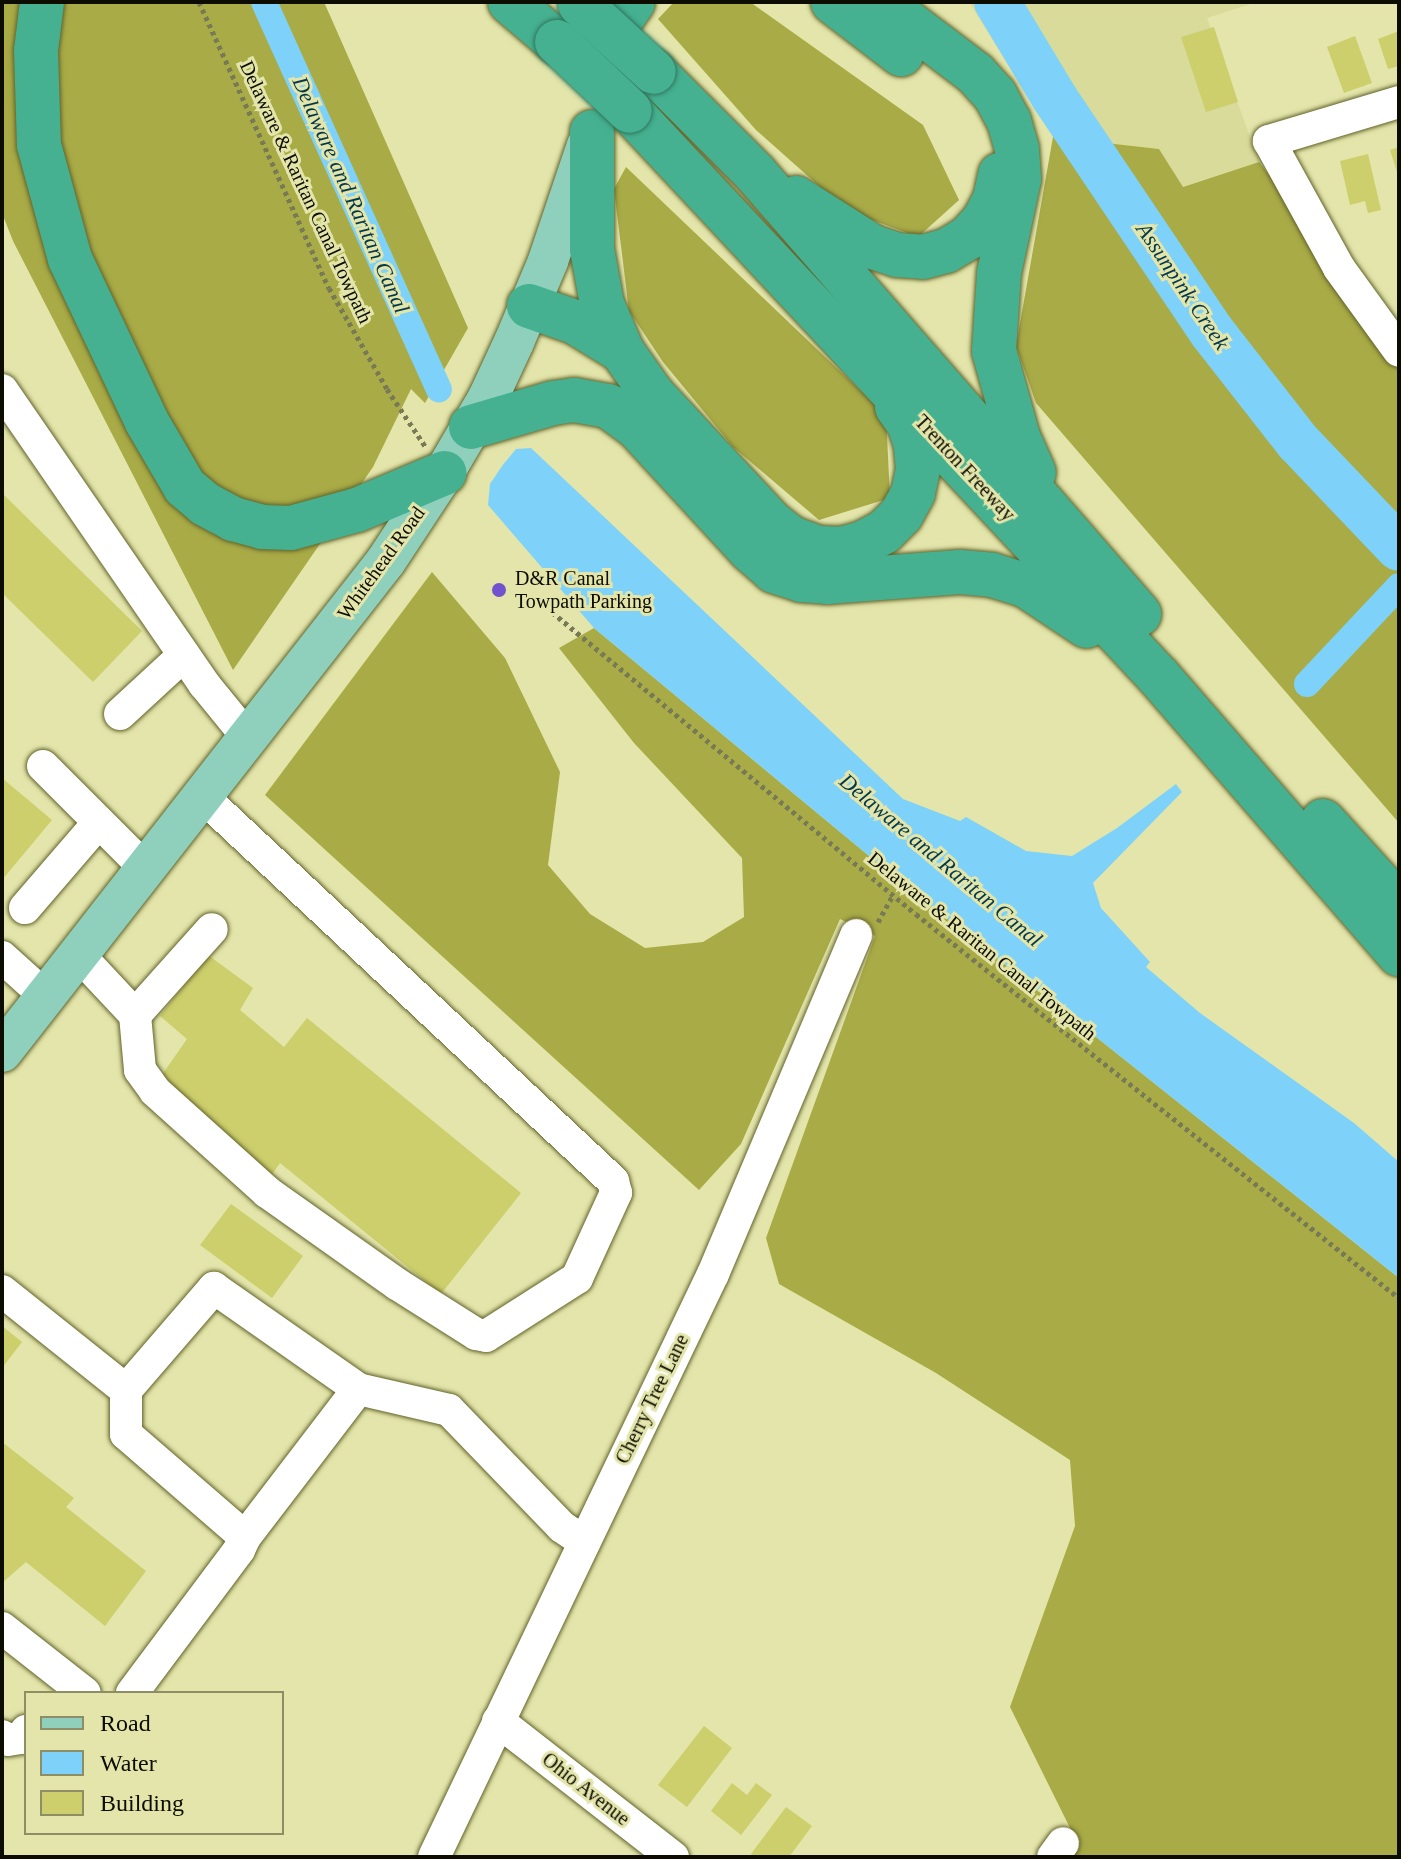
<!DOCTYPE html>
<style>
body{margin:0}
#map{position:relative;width:1401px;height:1859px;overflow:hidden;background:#e3e5aa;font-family:"Times New Roman",serif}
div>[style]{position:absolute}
.built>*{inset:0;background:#d8db99}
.forest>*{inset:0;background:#a9ab46}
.water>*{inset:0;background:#7ed2f9}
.canal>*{height:26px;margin:-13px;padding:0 13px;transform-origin:13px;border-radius:13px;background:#7ed2f9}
.river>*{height:46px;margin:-23px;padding:0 23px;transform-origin:23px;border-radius:23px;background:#7ed2f9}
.building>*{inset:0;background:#cdcf6c}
.path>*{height:5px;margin-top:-2.5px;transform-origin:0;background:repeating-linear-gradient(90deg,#787955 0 4px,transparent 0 8px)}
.roads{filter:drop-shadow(0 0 2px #62632b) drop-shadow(0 0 2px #62632b)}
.minor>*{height:32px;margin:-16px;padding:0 16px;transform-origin:16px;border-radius:16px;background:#fff}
.major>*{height:40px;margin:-20px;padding:0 20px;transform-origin:20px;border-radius:20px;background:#8fd0bc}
.highway>*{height:44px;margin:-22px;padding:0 22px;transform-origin:22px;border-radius:22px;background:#45b190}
.bridges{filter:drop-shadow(0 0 2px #31775e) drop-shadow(0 0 2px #31775e)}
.highway-bridge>*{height:44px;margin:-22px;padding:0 22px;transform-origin:22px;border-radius:22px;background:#45b190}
.dots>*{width:22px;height:22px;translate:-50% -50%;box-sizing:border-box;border:4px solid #e3e5aa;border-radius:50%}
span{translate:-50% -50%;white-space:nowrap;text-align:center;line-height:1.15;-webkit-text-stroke:6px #e3e5aa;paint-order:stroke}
.street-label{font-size:20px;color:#0d0c00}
.poi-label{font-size:20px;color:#0d0c00}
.left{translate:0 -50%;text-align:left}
.water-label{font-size:22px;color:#03384c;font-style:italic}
.frame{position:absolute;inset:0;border:4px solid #0d0c00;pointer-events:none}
.legend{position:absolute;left:24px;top:1691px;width:260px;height:144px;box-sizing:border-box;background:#e3e5aa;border:2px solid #8d8e66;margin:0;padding:10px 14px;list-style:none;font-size:24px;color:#0d0c00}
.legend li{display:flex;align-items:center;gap:16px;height:40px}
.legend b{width:40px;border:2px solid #8d8e66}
</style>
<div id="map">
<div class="built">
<i style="clip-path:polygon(969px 2px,1257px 2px,1207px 18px,1259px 162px,1182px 187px,1159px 149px,1053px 137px)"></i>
</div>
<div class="forest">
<i style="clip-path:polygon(2px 2px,324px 2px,468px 328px,425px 403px,411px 389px,373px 467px,233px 670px,13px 241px,2px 213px)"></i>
<i style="clip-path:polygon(674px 2px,750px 2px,923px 125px,959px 200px,918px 237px,846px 210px,756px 130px,658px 19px)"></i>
<i style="clip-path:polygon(1053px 137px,1159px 149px,1183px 187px,1259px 162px,1399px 342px,1399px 823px,1036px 403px,1016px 346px)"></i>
<i style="clip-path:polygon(626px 167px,886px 415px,890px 498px,819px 520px,733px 447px,663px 362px,629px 311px,614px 189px)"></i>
<i style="clip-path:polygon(432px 572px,505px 658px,560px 772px,548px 865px,590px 914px,645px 948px,703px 942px,744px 917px,742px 858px,634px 743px,559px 648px,594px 628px,880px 865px,1399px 1278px,1399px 1857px,1072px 1857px,1078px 1844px,1010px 1707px,1075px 1526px,1070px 1460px,936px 1373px,779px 1284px,766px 1238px,875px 936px,840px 919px,741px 1144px,699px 1190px,265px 795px)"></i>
</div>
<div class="water">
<i style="clip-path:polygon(531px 448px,903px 799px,960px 821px,966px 817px,1026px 851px,1072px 856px,1117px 828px,1176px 784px,1182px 792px,1093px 883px,1101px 908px,1150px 962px,1146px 967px,1200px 1013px,1354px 1123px,1399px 1162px,1399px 1278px,880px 865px,594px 628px,488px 505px,490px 484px,502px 466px,516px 449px)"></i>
</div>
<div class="canal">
<i style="left:264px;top:2px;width:425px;rotate:65.7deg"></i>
<i style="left:1307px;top:684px;width:134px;rotate:-46.8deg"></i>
</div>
<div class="river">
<i style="left:997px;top:2px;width:111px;rotate:59deg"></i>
<i style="left:1054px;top:97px;width:283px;rotate:56.1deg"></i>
<i style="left:1212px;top:332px;width:140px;rotate:52deg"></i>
<i style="left:1298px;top:442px;width:146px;rotate:46.4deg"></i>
</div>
<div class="building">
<i style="clip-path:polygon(1214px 27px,1238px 102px,1206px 112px,1181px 37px)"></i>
<i style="clip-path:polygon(1399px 31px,1399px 66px,1388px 69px,1378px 39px)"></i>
<i style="clip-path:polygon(1355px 36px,1372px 83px,1344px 93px,1327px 47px)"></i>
<i style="clip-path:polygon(1399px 147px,1399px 175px,1398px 175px,1390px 150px)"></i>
<i style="clip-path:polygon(1368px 154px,1381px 210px,1368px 213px,1365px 201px,1350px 205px,1340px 161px)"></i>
<i style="clip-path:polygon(2px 493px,142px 631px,93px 682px,2px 593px)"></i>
<i style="clip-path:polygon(2px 778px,52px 820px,2px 880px)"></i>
<i style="clip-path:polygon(208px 955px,253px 988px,240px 1010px,284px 1047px,307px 1018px,521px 1193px,441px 1294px,280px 1163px,270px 1177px,157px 1082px,187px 1039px,160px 1016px)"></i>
<i style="clip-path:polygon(231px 1204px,303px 1256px,272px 1298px,200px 1245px)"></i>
<i style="clip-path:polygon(2px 1326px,22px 1342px,2px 1368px)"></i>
<i style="clip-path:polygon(2px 1442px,74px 1498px,66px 1507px,146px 1571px,105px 1626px,26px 1562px,2px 1583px)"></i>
<i style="clip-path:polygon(704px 1726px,732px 1748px,687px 1807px,658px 1785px)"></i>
<i style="clip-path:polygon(732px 1783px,747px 1795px,756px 1783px,772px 1795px,741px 1835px,711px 1811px)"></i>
<i style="clip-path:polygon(786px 1807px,812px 1826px,789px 1857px,754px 1857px,751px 1854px)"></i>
</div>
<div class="path">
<i style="left:199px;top:2px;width:314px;rotate:65.6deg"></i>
<i style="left:329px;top:288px;width:116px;rotate:60.1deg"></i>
<i style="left:387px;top:389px;width:69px;rotate:56.3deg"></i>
<i style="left:552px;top:612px;width:473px;rotate:39.7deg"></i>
<i style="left:916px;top:914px;width:617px;rotate:38.49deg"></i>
<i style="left:878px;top:922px;width:31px;rotate:-61deg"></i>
</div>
<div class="roads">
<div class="minor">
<i style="left:1399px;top:102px;width:136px;rotate:163.3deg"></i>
<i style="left:1269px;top:141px;width:145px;rotate:61.1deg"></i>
<i style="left:1339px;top:268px;width:102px;rotate:54.1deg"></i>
<i style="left:2px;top:390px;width:357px;rotate:55.5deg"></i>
<i style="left:204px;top:684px;width:70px;rotate:50.8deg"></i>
<i style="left:120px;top:714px;width:87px;rotate:-42.7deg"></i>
<i style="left:43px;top:766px;width:144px;rotate:45deg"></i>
<i style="left:25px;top:908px;width:113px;rotate:-49.3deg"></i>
<i style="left:78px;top:954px;width:83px;rotate:46.9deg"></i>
<i style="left:135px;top:1015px;width:55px;rotate:84.8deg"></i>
<i style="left:140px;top:1070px;width:26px;rotate:54deg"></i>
<i style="left:155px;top:1091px;width:151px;rotate:42deg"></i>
<i style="left:267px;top:1192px;width:159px;rotate:35.3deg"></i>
<i style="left:397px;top:1284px;width:93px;rotate:32.3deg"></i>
<i style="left:476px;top:1334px;width:10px;rotate:11deg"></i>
<i style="left:486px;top:1336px;width:108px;rotate:-32.5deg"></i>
<i style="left:577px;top:1278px;width:94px;rotate:-65.4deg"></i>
<i style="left:616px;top:1193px;width:12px;rotate:-104deg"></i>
<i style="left:613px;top:1181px;width:563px;rotate:-136.87deg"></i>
<i style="left:2px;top:957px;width:58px;rotate:42.2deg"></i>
<i style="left:135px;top:1015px;width:115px;rotate:-48.2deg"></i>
<i style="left:2px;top:1291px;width:159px;rotate:38.6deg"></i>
<i style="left:126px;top:1390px;width:44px;rotate:90deg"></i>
<i style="left:126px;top:1434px;width:157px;rotate:40.9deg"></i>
<i style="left:245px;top:1537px;width:14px;rotate:115deg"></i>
<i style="left:239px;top:1550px;width:179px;rotate:126.8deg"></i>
<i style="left:126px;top:1390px;width:135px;rotate:-49.2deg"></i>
<i style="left:214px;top:1288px;width:176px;rotate:35deg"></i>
<i style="left:358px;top:1389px;width:93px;rotate:13deg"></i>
<i style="left:449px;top:1410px;width:163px;rotate:46deg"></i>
<i style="left:562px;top:1527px;width:27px;rotate:34deg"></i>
<i style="left:245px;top:1537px;width:186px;rotate:-52.6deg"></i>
<i style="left:2px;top:1628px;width:105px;rotate:38.1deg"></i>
<i style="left:498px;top:1721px;width:222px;rotate:37.9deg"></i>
<i style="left:2px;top:1736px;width:7px;rotate:34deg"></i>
<i style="left:8px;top:1740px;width:13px;rotate:-9deg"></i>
<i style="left:21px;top:1738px;width:9px;rotate:-54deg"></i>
<i style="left:434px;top:1857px;width:646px;rotate:-64.43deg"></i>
<i style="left:713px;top:1274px;width:368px;rotate:-67.1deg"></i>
<i style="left:1053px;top:1857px;width:17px;rotate:-54deg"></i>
</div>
<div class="major">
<i style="left:2px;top:1052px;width:623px;rotate:-51.97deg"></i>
<i style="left:386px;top:561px;width:105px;rotate:-56.6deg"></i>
<i style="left:444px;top:473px;width:87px;rotate:-59.6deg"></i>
<i style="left:488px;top:398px;width:62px;rotate:-65.1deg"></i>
<i style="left:514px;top:342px;width:88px;rotate:-67.2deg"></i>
<i style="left:548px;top:261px;width:122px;rotate:-71.4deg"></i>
</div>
<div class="highway">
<i style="left:42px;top:2px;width:49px;rotate:97deg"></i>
<i style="left:36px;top:51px;width:94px;rotate:88.2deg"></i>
<i style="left:39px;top:145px;width:118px;rotate:74.8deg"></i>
<i style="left:70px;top:259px;width:180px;rotate:64.7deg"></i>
<i style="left:147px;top:422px;width:75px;rotate:59.7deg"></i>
<i style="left:185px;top:487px;width:26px;rotate:40deg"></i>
<i style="left:205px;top:504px;width:32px;rotate:28deg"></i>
<i style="left:233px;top:519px;width:30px;rotate:15deg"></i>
<i style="left:262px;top:527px;width:29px;rotate:2deg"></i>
<i style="left:291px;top:528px;width:68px;rotate:-15.3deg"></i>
<i style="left:357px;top:510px;width:95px;rotate:-23deg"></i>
<i style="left:510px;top:2px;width:62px;rotate:40.4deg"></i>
<i style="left:833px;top:2px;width:86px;rotate:37.4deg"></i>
<i style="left:881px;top:2px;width:118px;rotate:37.1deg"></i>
<i style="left:975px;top:73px;width:30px;rotate:48deg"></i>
<i style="left:995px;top:95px;width:30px;rotate:62deg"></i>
<i style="left:1009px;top:121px;width:29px;rotate:74deg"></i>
<i style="left:1017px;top:149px;width:30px;rotate:86deg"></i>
<i style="left:1019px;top:179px;width:96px;rotate:102deg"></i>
<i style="left:999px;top:273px;width:78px;rotate:93.7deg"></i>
<i style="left:994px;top:351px;width:89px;rotate:74.4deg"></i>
<i style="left:1018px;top:437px;width:39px;rotate:66deg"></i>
<i style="left:622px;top:18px;width:19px;rotate:-55deg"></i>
<i style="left:654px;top:72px;width:143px;rotate:45deg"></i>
<i style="left:755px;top:173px;width:585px;rotate:48.95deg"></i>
<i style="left:630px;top:111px;width:775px;rotate:46.94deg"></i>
<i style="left:1159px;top:677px;width:367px;rotate:49.1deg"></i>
<i style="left:592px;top:132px;width:117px;rotate:90deg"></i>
<i style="left:592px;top:249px;width:56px;rotate:79.7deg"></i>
<i style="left:602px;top:304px;width:51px;rotate:66.9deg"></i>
<i style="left:622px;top:351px;width:52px;rotate:55.1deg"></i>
<i style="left:652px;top:394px;width:176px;rotate:47.1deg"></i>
<i style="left:772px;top:523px;width:24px;rotate:38deg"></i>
<i style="left:791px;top:538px;width:29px;rotate:20deg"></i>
<i style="left:818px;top:548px;width:23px;rotate:2deg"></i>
<i style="left:841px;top:549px;width:23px;rotate:-15deg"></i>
<i style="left:863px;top:543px;width:24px;rotate:-28deg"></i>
<i style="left:884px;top:532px;width:24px;rotate:-45deg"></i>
<i style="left:901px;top:515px;width:25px;rotate:-61deg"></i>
<i style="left:913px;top:493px;width:24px;rotate:-78deg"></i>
<i style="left:918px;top:470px;width:25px;rotate:-95deg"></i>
<i style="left:916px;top:445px;width:22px;rotate:-108deg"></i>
<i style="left:909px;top:424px;width:21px;rotate:-125deg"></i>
<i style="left:796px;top:198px;width:91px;rotate:32.5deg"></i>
<i style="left:873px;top:247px;width:25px;rotate:18deg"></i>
<i style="left:897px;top:255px;width:26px;rotate:4deg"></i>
<i style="left:923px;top:257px;width:24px;rotate:-15deg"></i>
<i style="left:946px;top:251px;width:26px;rotate:-31deg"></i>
<i style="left:968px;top:238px;width:24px;rotate:-48deg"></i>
<i style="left:984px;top:220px;width:24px;rotate:-62deg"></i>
<i style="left:995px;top:199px;width:25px;rotate:-78deg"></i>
<i style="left:529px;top:306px;width:49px;rotate:19.2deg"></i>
<i style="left:575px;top:322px;width:55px;rotate:31.7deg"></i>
<i style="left:471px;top:427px;width:85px;rotate:-16.3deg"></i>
<i style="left:553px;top:403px;width:21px;rotate:-8deg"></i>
<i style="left:574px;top:400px;width:35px;rotate:10deg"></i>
<i style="left:608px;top:406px;width:36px;rotate:36deg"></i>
<i style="left:637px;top:427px;width:167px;rotate:47.4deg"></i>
<i style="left:750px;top:550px;width:32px;rotate:41deg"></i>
<i style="left:774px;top:571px;width:28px;rotate:18deg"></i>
<i style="left:801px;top:580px;width:26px;rotate:4deg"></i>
<i style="left:827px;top:582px;width:133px;rotate:-4.3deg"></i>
<i style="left:960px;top:572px;width:32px;rotate:5deg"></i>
<i style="left:992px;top:575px;width:34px;rotate:17deg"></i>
<i style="left:1025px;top:585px;width:74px;rotate:33.5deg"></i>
<i style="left:1323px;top:821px;width:113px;rotate:47.9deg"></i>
</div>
</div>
<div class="bridges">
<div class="highway-bridge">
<i style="left:580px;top:4px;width:100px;rotate:42.6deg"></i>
<i style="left:557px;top:42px;width:100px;rotate:43.4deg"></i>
</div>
</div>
<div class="dots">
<i style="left:499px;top:590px;background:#7053cd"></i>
</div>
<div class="street-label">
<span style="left:306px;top:192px;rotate:65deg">Delaware &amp; Raritan Canal Towpath</span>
<span style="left:965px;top:468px;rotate:47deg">Trenton Freeway</span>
<span style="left:381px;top:563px;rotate:-54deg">Whitehead Road</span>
<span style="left:982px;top:946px;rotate:39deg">Delaware &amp; Raritan Canal Towpath</span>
<span style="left:652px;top:1399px;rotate:-64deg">Cherry Tree Lane</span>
<span style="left:586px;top:1789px;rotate:38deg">Ohio Avenue</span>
</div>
<div class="poi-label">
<span class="left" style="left:515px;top:590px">D&amp;R Canal<br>Towpath Parking</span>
</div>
<div class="water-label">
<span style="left:351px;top:195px;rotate:66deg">Delaware and Raritan Canal</span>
<span style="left:1183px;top:286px;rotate:56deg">Assunpink Creek</span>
<span style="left:941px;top:860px;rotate:40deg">Delaware and Raritan Canal</span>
</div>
<div class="frame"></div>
<ul class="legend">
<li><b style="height:10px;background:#8fd0bc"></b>Road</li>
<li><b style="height:22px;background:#7ed2f9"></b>Water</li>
<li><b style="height:22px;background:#cdcf6c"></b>Building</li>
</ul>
</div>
